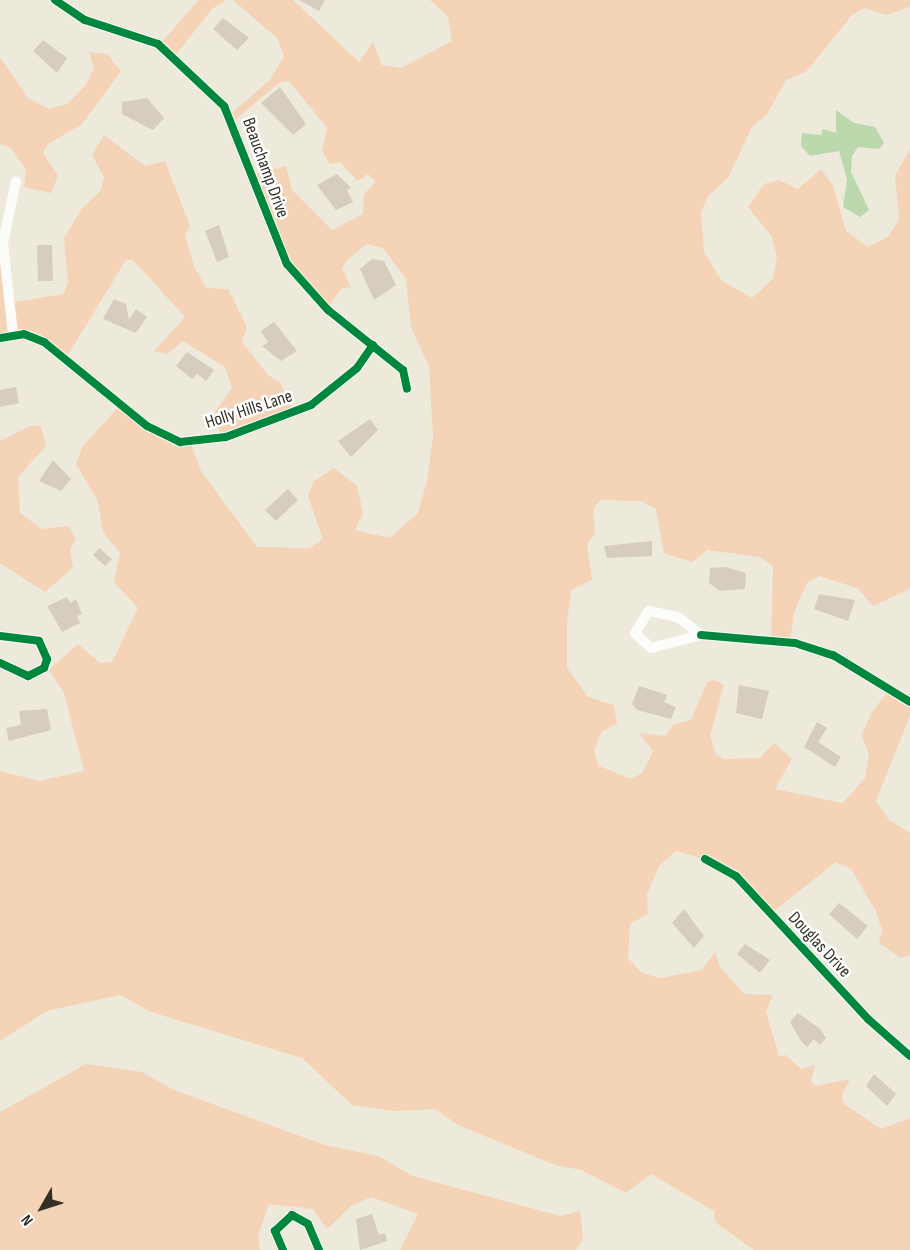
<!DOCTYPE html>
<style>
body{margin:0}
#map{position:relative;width:910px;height:1250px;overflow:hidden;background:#edeadb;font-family:"Sofia Sans Condensed",sans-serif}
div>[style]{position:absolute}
.green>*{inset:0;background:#f5d3b6}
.water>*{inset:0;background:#bcd8ad}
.building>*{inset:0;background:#d6cdbc}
.street>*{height:10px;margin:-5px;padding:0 5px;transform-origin:5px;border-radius:5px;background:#fcfcfa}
.cycleway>*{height:8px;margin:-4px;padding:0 4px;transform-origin:4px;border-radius:4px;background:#00873e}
span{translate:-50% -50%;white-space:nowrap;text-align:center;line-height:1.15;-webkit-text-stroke:5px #fff;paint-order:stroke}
.street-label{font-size:18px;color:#323026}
.north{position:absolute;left:12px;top:1178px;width:60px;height:60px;-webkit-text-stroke:4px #fff;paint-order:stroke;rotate:231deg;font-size:16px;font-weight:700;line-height:24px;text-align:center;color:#323026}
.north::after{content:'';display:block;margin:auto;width:21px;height:27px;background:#323026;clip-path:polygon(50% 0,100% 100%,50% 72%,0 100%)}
</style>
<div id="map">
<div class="green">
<i style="clip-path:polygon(199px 0,226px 0,212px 9px,174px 57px,159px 45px)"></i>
<i style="clip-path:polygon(233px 0,293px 0,359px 62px,373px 42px,382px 65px,401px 68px,452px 41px,448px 17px,430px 0,910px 0,910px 7px,886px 15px,864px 8px,852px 15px,806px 72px,786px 80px,767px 114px,752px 127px,728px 178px,709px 195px,701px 212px,704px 252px,721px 280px,752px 298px,773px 279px,777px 257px,772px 237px,748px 207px,764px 184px,779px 180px,798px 189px,821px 169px,833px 186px,846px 231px,868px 247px,889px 236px,899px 219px,895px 176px,910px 149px,910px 589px,873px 606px,857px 588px,819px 576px,807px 583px,794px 612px,790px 643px,771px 640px,773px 566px,760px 557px,707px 550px,692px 562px,664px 553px,656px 509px,641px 501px,600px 500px,593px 509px,595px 533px,587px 544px,592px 580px,571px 590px,567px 623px,567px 668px,588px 697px,614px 705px,617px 724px,602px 731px,594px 751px,599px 766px,631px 779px,642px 773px,653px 751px,639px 733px,665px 736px,674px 724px,691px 720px,707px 682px,714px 680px,724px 685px,710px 736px,716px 754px,723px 759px,760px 758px,774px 743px,792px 759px,775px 789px,843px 803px,865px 778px,869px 754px,861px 735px,873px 711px,888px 691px,910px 703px,910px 716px,876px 801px,889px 820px,910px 833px,910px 955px,901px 958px,879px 943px,882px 930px,876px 911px,851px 869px,836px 862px,774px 911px,728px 866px,676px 851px,659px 866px,647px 894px,648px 914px,630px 924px,628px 958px,642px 973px,660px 978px,702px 970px,715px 952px,720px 967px,744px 994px,773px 995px,766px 1012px,779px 1056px,786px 1055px,801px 1069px,815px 1065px,811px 1082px,816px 1086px,850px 1079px,842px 1095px,844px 1104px,881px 1129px,910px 1118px,910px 1250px,754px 1250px,715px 1222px,714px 1211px,651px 1174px,626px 1193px,581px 1170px,555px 1165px,458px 1125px,435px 1109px,396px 1111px,352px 1105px,302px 1058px,151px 1012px,120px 995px,47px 1011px,0 1041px,0 771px,39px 781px,84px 771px,64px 693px,49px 670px,78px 644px,100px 663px,112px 662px,138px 608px,114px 582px,120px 553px,103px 532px,98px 501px,76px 464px,83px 446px,119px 406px,191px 444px,201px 471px,257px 547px,309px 548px,323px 539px,308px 496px,314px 481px,334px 468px,357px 486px,363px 513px,355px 530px,390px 538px,418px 513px,427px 481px,433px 436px,429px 366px,411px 328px,406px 279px,383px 248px,367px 244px,347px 260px,342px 269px,351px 287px,341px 289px,328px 307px,288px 268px,252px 175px,286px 166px,292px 190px,332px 230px,363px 214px,364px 194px,376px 182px,368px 174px,358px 181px,340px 162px,330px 164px,322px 151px,327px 128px,289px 81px,279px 83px,235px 120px,229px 115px,270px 80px,284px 56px,277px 38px)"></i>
<i style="clip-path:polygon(89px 52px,107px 54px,121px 71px,82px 124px,48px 144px,43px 153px,58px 176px,51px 193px,24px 187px,26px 170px,11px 148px,0 144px,0 57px,28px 98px,50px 109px,67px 104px,85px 86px,94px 68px)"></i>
<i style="clip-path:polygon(104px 135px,145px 166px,165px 161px,190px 226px,185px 235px,194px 266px,206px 288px,228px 289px,247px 327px,242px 342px,268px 375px,280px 382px,294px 412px,221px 437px,215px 412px,232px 388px,225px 367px,183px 341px,167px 354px,154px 351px,185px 317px,133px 260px,126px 260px,66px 358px,29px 337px,0 339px,0 243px,14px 302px,64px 294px,68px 282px,64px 238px,82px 208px,100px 192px,104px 177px,92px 155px)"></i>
<i style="clip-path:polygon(30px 426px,41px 426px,46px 446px,18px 477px,20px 513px,42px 529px,68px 526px,76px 539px,70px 549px,73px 568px,45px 592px,0 563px,0 441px)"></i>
<i style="clip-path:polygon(86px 1064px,142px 1072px,174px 1090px,325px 1145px,378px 1156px,413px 1176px,560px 1216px,580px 1211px,583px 1239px,576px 1250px,400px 1250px,418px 1214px,371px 1197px,351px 1206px,327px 1229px,313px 1209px,269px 1204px,258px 1235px,260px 1250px,0 1250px,0 1112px)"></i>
</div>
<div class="water">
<i style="clip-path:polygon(836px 110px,854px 123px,875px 127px,884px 143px,879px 149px,858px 147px,852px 156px,851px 172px,869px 210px,860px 217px,843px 207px,847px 180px,839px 151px,810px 156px,801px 146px,802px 133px,821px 135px,823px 129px,836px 133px)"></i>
</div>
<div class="building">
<i style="clip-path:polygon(299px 0,325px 0,319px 11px)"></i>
<i style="clip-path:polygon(223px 18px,249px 38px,237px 50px,213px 29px)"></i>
<i style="clip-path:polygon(43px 40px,67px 58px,57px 73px,33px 51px)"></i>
<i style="clip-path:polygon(280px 87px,306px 124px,293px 135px,261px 103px)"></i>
<i style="clip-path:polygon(147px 98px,164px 118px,153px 130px,122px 114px,122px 102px)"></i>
<i style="clip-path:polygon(337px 174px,351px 188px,347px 190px,353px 202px,336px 210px,317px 185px)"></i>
<i style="clip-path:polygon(219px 225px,229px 257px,217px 262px,205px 231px)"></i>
<i style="clip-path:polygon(37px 245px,52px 245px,53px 281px,38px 281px)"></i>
<i style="clip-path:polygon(372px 259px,384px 261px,396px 285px,374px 300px,360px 269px)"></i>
<i style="clip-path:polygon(114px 299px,126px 304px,129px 320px,136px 309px,147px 317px,136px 333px,103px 319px)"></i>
<i style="clip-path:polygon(274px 322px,297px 351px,281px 361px,262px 346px,268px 342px,261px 331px)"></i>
<i style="clip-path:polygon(187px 352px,214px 370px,206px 381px,197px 374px,192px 379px,176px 366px)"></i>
<i style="clip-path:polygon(16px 387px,19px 403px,0 407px,0 390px)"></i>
<i style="clip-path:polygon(370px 419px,378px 430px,351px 457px,338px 441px)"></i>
<i style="clip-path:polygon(53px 460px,71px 479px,61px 491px,39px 481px)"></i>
<i style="clip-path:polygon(288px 489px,298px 500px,276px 521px,265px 510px)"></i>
<i style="clip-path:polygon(652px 541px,652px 556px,607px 558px,604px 546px)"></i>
<i style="clip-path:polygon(99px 548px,112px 559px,105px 566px,93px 555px)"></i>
<i style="clip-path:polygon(725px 567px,746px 573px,745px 589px,720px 591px,709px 583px,710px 568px)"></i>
<i style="clip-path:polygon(819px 594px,855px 600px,848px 621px,814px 609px)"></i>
<i style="clip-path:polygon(67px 597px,70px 603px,76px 599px,82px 614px,77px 616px,80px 623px,62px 632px,47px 606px)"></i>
<i style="clip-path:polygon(739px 685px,769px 691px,762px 719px,736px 713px)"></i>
<i style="clip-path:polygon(639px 686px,667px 695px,664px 702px,676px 707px,671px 719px,637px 710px,632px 704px)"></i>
<i style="clip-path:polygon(47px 709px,51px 730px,9px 741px,6px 728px,21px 725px,19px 711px)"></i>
<i style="clip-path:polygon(817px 722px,827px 728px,818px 742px,841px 757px,835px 767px,804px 747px)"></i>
<i style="clip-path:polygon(839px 903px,868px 926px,857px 939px,829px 914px)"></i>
<i style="clip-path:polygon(684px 909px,704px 936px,694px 948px,672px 923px)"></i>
<i style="clip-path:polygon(745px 944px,770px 960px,760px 973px,737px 954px)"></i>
<i style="clip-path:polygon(798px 1013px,820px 1029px,826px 1038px,820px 1045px,814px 1039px,807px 1047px,801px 1041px,790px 1022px)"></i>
<i style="clip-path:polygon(874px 1074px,896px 1094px,887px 1106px,866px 1086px)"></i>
<i style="clip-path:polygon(372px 1214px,379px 1235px,385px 1233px,387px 1241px,360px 1250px,356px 1219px)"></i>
</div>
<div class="street">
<i style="left:55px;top:0;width:36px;rotate:34deg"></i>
<i style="left:85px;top:20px;width:77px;rotate:18.2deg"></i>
<i style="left:158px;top:44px;width:91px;rotate:43.2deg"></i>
<i style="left:224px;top:106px;width:170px;rotate:68.3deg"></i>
<i style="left:287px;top:264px;width:62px;rotate:48.3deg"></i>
<i style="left:328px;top:310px;width:96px;rotate:38.7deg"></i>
<i style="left:403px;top:370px;width:19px;rotate:78deg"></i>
<i style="left:13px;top:334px;width:92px;rotate:-96.3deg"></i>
<i style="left:3px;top:243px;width:63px;rotate:-78.2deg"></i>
<i style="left:0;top:338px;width:24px;rotate:-9deg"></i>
<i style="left:24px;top:334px;width:22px;rotate:22deg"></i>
<i style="left:44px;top:342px;width:133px;rotate:39.2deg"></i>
<i style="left:147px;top:426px;width:37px;rotate:26deg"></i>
<i style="left:180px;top:442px;width:46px;rotate:-6.2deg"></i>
<i style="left:226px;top:437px;width:91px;rotate:-20.6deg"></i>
<i style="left:311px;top:405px;width:59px;rotate:-38.8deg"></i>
<i style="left:357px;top:368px;width:28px;rotate:-55deg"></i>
<i style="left:649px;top:611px;width:30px;rotate:12deg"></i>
<i style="left:678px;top:617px;width:29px;rotate:38deg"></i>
<i style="left:701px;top:635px;width:52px;rotate:165.4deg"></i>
<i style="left:651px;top:648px;width:22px;rotate:-137deg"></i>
<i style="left:635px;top:633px;width:26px;rotate:-58deg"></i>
<i style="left:701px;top:635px;width:94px;rotate:4.9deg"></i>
<i style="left:795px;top:643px;width:40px;rotate:18deg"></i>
<i style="left:833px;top:655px;width:90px;rotate:31.4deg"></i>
<i style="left:0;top:636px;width:39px;rotate:7deg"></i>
<i style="left:39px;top:641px;width:20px;rotate:66deg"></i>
<i style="left:47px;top:659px;width:9px;rotate:108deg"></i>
<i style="left:44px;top:668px;width:18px;rotate:153deg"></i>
<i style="left:28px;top:676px;width:31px;rotate:-155deg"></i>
<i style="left:705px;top:859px;width:35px;rotate:29deg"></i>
<i style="left:736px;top:876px;width:195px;rotate:47.3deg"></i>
<i style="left:868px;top:1019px;width:56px;rotate:41.4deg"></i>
<i style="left:283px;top:1250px;width:21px;rotate:-113deg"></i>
<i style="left:275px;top:1231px;width:23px;rotate:-43deg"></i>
<i style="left:292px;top:1215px;width:18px;rotate:29deg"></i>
<i style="left:308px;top:1224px;width:28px;rotate:67deg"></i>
</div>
<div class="cycleway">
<i style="left:55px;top:0;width:36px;rotate:34deg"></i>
<i style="left:85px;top:20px;width:77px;rotate:18.2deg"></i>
<i style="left:158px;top:44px;width:91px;rotate:43.2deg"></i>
<i style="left:224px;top:106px;width:170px;rotate:68.3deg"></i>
<i style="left:287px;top:264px;width:62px;rotate:48.3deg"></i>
<i style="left:328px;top:310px;width:96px;rotate:38.7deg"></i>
<i style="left:403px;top:370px;width:19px;rotate:78deg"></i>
<i style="left:0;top:338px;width:24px;rotate:-9deg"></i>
<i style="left:24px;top:334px;width:22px;rotate:22deg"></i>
<i style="left:44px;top:342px;width:133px;rotate:39.2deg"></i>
<i style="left:147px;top:426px;width:37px;rotate:26deg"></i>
<i style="left:180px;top:442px;width:46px;rotate:-6.2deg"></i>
<i style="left:226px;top:437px;width:91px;rotate:-20.6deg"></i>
<i style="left:311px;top:405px;width:59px;rotate:-38.8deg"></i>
<i style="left:357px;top:368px;width:28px;rotate:-55deg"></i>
<i style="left:701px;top:635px;width:94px;rotate:4.9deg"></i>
<i style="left:795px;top:643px;width:40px;rotate:18deg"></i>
<i style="left:833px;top:655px;width:90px;rotate:31.4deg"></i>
<i style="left:0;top:636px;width:39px;rotate:7deg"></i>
<i style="left:39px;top:641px;width:20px;rotate:66deg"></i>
<i style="left:47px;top:659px;width:9px;rotate:108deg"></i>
<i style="left:44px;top:668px;width:18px;rotate:153deg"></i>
<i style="left:28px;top:676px;width:31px;rotate:-155deg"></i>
<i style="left:705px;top:859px;width:35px;rotate:29deg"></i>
<i style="left:736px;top:876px;width:195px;rotate:47.3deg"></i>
<i style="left:868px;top:1019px;width:56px;rotate:41.4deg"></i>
<i style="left:283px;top:1250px;width:21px;rotate:-113deg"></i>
<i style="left:275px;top:1231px;width:23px;rotate:-43deg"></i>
<i style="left:292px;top:1215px;width:18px;rotate:29deg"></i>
<i style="left:308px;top:1224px;width:28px;rotate:67deg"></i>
</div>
<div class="street-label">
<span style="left:265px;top:168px;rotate:70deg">Beauchamp Drive</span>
<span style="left:249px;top:410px;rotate:-18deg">Holly Hills Lane</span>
<span style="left:819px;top:945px;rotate:47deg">Douglas Drive</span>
</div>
<div class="north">N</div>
</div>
